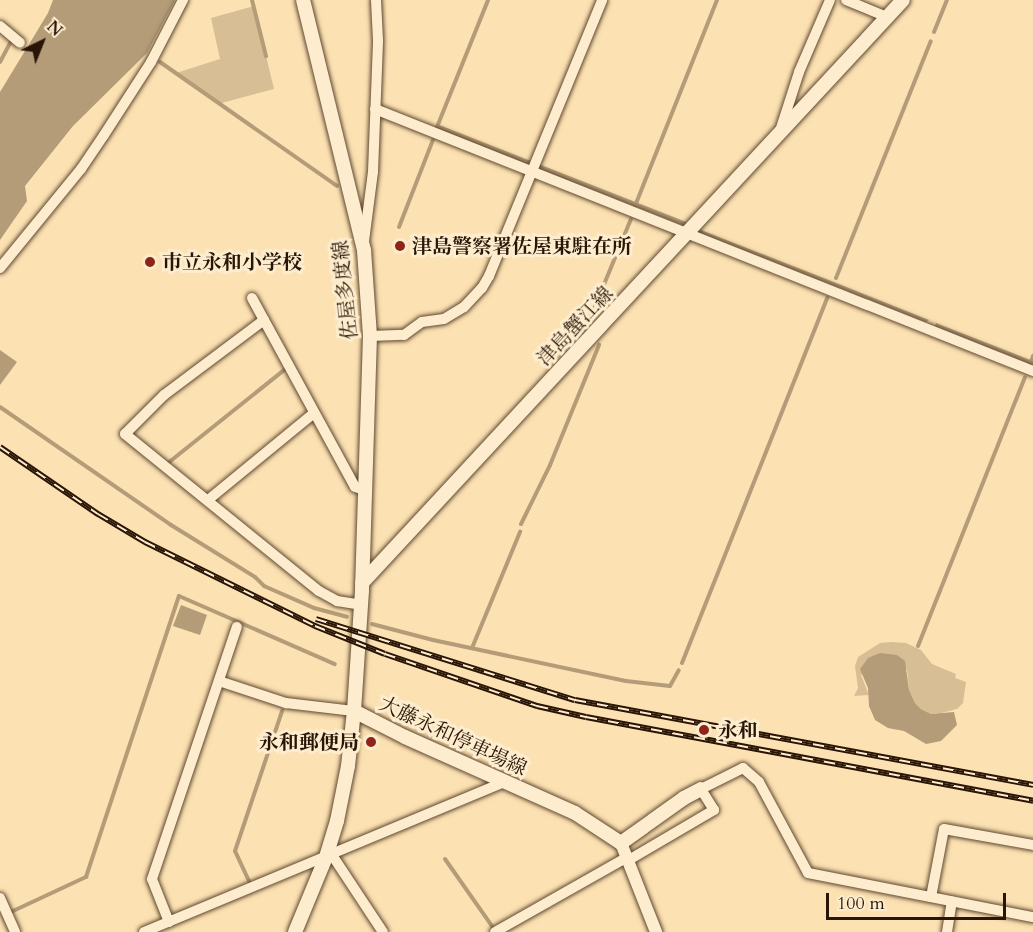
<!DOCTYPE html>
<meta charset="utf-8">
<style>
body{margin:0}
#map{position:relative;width:1033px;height:932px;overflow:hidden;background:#fce1b2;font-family:Cardo,"Noto Serif JP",serif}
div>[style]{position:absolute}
.green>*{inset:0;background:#d8be95}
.water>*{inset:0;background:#b49c78}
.stream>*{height:4px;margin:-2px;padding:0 2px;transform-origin:2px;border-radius:2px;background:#b49c78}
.roads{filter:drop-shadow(0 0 2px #5e4831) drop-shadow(0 0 2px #5e4831)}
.minor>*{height:10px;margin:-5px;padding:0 5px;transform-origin:5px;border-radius:5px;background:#fdeccd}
.tertiary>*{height:12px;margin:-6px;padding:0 6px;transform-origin:6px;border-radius:6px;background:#fdeccd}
.secondary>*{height:14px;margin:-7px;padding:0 7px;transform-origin:7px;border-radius:7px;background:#fdeccd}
.rail>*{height:6px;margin-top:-3px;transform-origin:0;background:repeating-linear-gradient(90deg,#fdeccd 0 11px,#291506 0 22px);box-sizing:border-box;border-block:2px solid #291506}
.dots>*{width:16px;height:16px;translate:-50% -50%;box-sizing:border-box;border:3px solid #fdeccd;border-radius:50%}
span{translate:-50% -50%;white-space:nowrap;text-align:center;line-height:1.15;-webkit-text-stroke:6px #fdeccd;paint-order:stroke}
.poi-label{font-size:20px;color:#291506;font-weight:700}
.left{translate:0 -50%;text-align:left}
.right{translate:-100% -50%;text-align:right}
.street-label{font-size:20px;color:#291506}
.north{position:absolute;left:12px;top:12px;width:60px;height:60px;-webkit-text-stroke:4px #fdeccd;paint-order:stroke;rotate:43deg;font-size:16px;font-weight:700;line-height:24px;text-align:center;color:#291506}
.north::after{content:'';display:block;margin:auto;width:21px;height:27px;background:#291506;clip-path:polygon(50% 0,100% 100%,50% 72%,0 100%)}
.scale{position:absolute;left:826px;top:893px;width:180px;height:27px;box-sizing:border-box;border:3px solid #291506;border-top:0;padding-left:8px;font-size:18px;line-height:21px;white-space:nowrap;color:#291506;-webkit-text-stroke:4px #fdeccd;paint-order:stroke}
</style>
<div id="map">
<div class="green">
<i style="clip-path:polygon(254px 6px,274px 89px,218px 104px,176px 73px,220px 59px,211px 18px)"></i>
<i style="clip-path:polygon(891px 642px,906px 643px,921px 650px,932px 664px,956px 674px,955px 678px,966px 682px,963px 703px,957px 709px,941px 713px,931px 714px,921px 709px,915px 703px,909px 690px,907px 669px,861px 675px,869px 695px,854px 696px,858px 688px,855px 666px,858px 657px,880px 643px)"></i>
</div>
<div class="water">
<i style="clip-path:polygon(53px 0,175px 0,147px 53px,73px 126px,25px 186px,27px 201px,0 240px,0 92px,48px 13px)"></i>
<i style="clip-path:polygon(437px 124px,689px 223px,685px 226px,435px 128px)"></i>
<i style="clip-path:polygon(701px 230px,834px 282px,929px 320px,926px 322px,698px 232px)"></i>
<i style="clip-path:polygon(936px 323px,1033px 361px,1033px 365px,935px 326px)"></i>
<i style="clip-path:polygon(0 350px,17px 362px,0 385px)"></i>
<i style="clip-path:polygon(181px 605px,207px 615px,200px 635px,173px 626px)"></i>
<i style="clip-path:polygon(880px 653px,897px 655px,905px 661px,909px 690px,915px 703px,921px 709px,931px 714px,954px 712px,957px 725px,941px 741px,926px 744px,904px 731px,888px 728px,875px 720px,869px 706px,868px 688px,860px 669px,868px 658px)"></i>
</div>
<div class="stream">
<i style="left:252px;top:0;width:58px;rotate:76deg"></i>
<i style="left:934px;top:32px;width:35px;rotate:-68deg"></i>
<i style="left:0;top:62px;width:24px;rotate:-62deg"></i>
<i style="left:160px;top:62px;width:216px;rotate:35deg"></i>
<i style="left:437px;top:127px;width:137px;rotate:-68.1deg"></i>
<i style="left:635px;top:206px;width:222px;rotate:-68.3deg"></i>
<i style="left:399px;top:227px;width:93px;rotate:-68.7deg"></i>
<i style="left:836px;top:278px;width:255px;rotate:-68.2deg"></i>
<i style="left:584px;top:333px;width:123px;rotate:-67.6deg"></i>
<i style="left:1030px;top:364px;width:9px;rotate:-69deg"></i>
<i style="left:0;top:407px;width:208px;rotate:34.6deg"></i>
<i style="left:171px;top:525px;width:99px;rotate:31.8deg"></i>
<i style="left:255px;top:577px;width:13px;rotate:45deg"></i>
<i style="left:264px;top:586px;width:55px;rotate:23.7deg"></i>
<i style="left:314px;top:608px;width:34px;rotate:15deg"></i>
<i style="left:168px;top:463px;width:149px;rotate:-38.7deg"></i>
<i style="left:521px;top:524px;width:66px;rotate:-63.8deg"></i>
<i style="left:550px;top:465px;width:130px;rotate:-67.8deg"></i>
<i style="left:372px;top:624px;width:63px;rotate:14.7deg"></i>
<i style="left:433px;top:640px;width:197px;rotate:12deg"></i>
<i style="left:626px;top:681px;width:44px;rotate:6.5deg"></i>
<i style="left:670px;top:686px;width:18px;rotate:-61deg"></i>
<i style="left:918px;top:646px;width:289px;rotate:-68.3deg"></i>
<i style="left:472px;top:648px;width:126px;rotate:-67.5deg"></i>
<i style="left:682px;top:663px;width:393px;rotate:-68.3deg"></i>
<i style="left:445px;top:859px;width:82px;rotate:55deg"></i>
<i style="left:249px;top:881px;width:33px;rotate:-115deg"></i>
<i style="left:235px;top:851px;width:148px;rotate:-71.4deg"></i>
<i style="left:13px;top:911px;width:81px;rotate:-25deg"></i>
<i style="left:86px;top:877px;width:296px;rotate:-71.7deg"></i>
<i style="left:179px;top:596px;width:170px;rotate:23.6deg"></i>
</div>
<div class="roads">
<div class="minor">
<i style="left:846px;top:0;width:44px;rotate:22.5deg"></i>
<i style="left:0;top:26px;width:26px;rotate:40deg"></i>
<i style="left:375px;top:109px;width:708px;rotate:21.71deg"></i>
<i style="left:780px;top:131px;width:62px;rotate:-72.1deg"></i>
<i style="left:799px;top:72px;width:78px;rotate:-66.7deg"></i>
<i style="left:364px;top:241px;width:70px;rotate:-82.6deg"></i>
<i style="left:373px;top:172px;width:132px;rotate:-87.8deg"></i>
<i style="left:378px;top:40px;width:40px;rotate:-92.9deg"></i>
<i style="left:0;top:268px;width:128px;rotate:-50.7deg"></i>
<i style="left:81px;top:169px;width:41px;rotate:-55.9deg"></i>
<i style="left:104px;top:135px;width:87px;rotate:-57.2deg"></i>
<i style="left:151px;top:62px;width:70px;rotate:-62.7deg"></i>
<i style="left:252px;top:298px;width:215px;rotate:61.4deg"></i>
<i style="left:355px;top:487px;width:10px;rotate:17deg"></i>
<i style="left:264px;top:320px;width:125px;rotate:143.1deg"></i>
<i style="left:164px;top:395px;width:55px;rotate:135deg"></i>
<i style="left:125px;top:434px;width:250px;rotate:39deg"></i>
<i style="left:319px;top:591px;width:21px;rotate:29deg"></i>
<i style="left:337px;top:601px;width:24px;rotate:9deg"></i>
<i style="left:370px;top:336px;width:34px;rotate:-2deg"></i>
<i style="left:404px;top:335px;width:22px;rotate:-36deg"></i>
<i style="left:422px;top:322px;width:22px;rotate:-8deg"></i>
<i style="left:444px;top:319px;width:23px;rotate:-31deg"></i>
<i style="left:464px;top:307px;width:26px;rotate:-47deg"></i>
<i style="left:482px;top:288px;width:14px;rotate:-60deg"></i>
<i style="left:489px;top:276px;width:298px;rotate:-67.7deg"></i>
<i style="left:208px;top:500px;width:137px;rotate:-39.4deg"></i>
<i style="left:219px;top:681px;width:71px;rotate:18.2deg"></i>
<i style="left:286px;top:703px;width:68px;rotate:6.7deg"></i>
<i style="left:332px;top:855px;width:92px;rotate:56.5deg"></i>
<i style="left:627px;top:861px;width:101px;rotate:-30.4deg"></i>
<i style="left:714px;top:810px;width:25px;rotate:-122deg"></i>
<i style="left:701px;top:789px;width:47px;rotate:-26.6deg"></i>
<i style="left:743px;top:768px;width:21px;rotate:41deg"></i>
<i style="left:759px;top:782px;width:103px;rotate:61.7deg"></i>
<i style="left:808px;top:873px;width:229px;rotate:11.1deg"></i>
<i style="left:931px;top:897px;width:69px;rotate:-79.2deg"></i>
<i style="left:944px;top:829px;width:90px;rotate:10.2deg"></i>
<i style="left:0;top:898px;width:37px;rotate:66deg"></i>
<i style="left:169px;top:922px;width:46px;rotate:-111.6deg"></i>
<i style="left:152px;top:879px;width:266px;rotate:-71.4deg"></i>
<i style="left:144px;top:932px;width:390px;rotate:-22.6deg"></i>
<i style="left:495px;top:932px;width:150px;rotate:-29.5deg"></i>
<i style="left:947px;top:932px;width:31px;rotate:-81deg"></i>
</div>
<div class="tertiary">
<i style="left:621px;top:843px;width:96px;rotate:68.5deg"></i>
</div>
<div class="secondary">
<i style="left:362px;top:583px;width:795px;rotate:-47.14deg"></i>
<i style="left:354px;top:711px;width:57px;rotate:27deg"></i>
<i style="left:405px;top:737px;width:186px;rotate:24.1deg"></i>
<i style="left:575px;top:813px;width:55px;rotate:33.1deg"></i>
<i style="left:621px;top:843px;width:77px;rotate:-35.5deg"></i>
<i style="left:684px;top:798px;width:19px;rotate:-28deg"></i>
<i style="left:295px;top:932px;width:81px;rotate:-67.5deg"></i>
<i style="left:326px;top:857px;width:38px;rotate:-73deg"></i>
<i style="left:337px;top:821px;width:56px;rotate:-78.7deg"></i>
<i style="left:348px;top:766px;width:55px;rotate:-83.8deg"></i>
<i style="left:354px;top:711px;width:121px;rotate:-86.2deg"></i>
<i style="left:362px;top:590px;width:254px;rotate:-88.2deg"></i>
<i style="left:370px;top:336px;width:86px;rotate:-94deg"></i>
<i style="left:364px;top:250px;width:257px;rotate:-103.7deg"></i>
</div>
</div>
<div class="rail">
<i style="left:0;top:447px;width:119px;rotate:34.4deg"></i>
<i style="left:98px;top:514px;width:55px;rotate:30.8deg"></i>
<i style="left:145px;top:542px;width:190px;rotate:26.3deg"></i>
<i style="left:315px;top:626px;width:75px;rotate:21.8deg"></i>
<i style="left:385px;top:654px;width:161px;rotate:18.9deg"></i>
<i style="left:537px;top:706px;width:50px;rotate:12.7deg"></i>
<i style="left:586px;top:717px;width:455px;rotate:10.6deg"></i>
<i style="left:316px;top:619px;width:271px;rotate:17.4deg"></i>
<i style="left:575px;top:700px;width:466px;rotate:10.5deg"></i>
</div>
<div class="dots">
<i style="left:400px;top:246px;background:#8f2418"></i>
<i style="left:150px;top:262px;background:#8f2418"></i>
<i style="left:704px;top:730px;background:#8f2418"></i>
<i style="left:371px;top:742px;background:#8f2418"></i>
</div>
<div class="poi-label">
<span class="left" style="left:412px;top:246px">津島警察署佐屋東駐在所</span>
<span class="left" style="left:162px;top:262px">市立永和小学校</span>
<span class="left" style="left:718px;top:730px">永和</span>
<span class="right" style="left:359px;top:742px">永和郵便局</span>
</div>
<div class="street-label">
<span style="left:345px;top:290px;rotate:-96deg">佐屋多度線</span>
<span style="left:575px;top:326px;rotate:-47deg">津島蟹江線</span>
<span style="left:453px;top:736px;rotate:25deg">大藤永和停車場線</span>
</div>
<div class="north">N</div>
<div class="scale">100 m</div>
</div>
